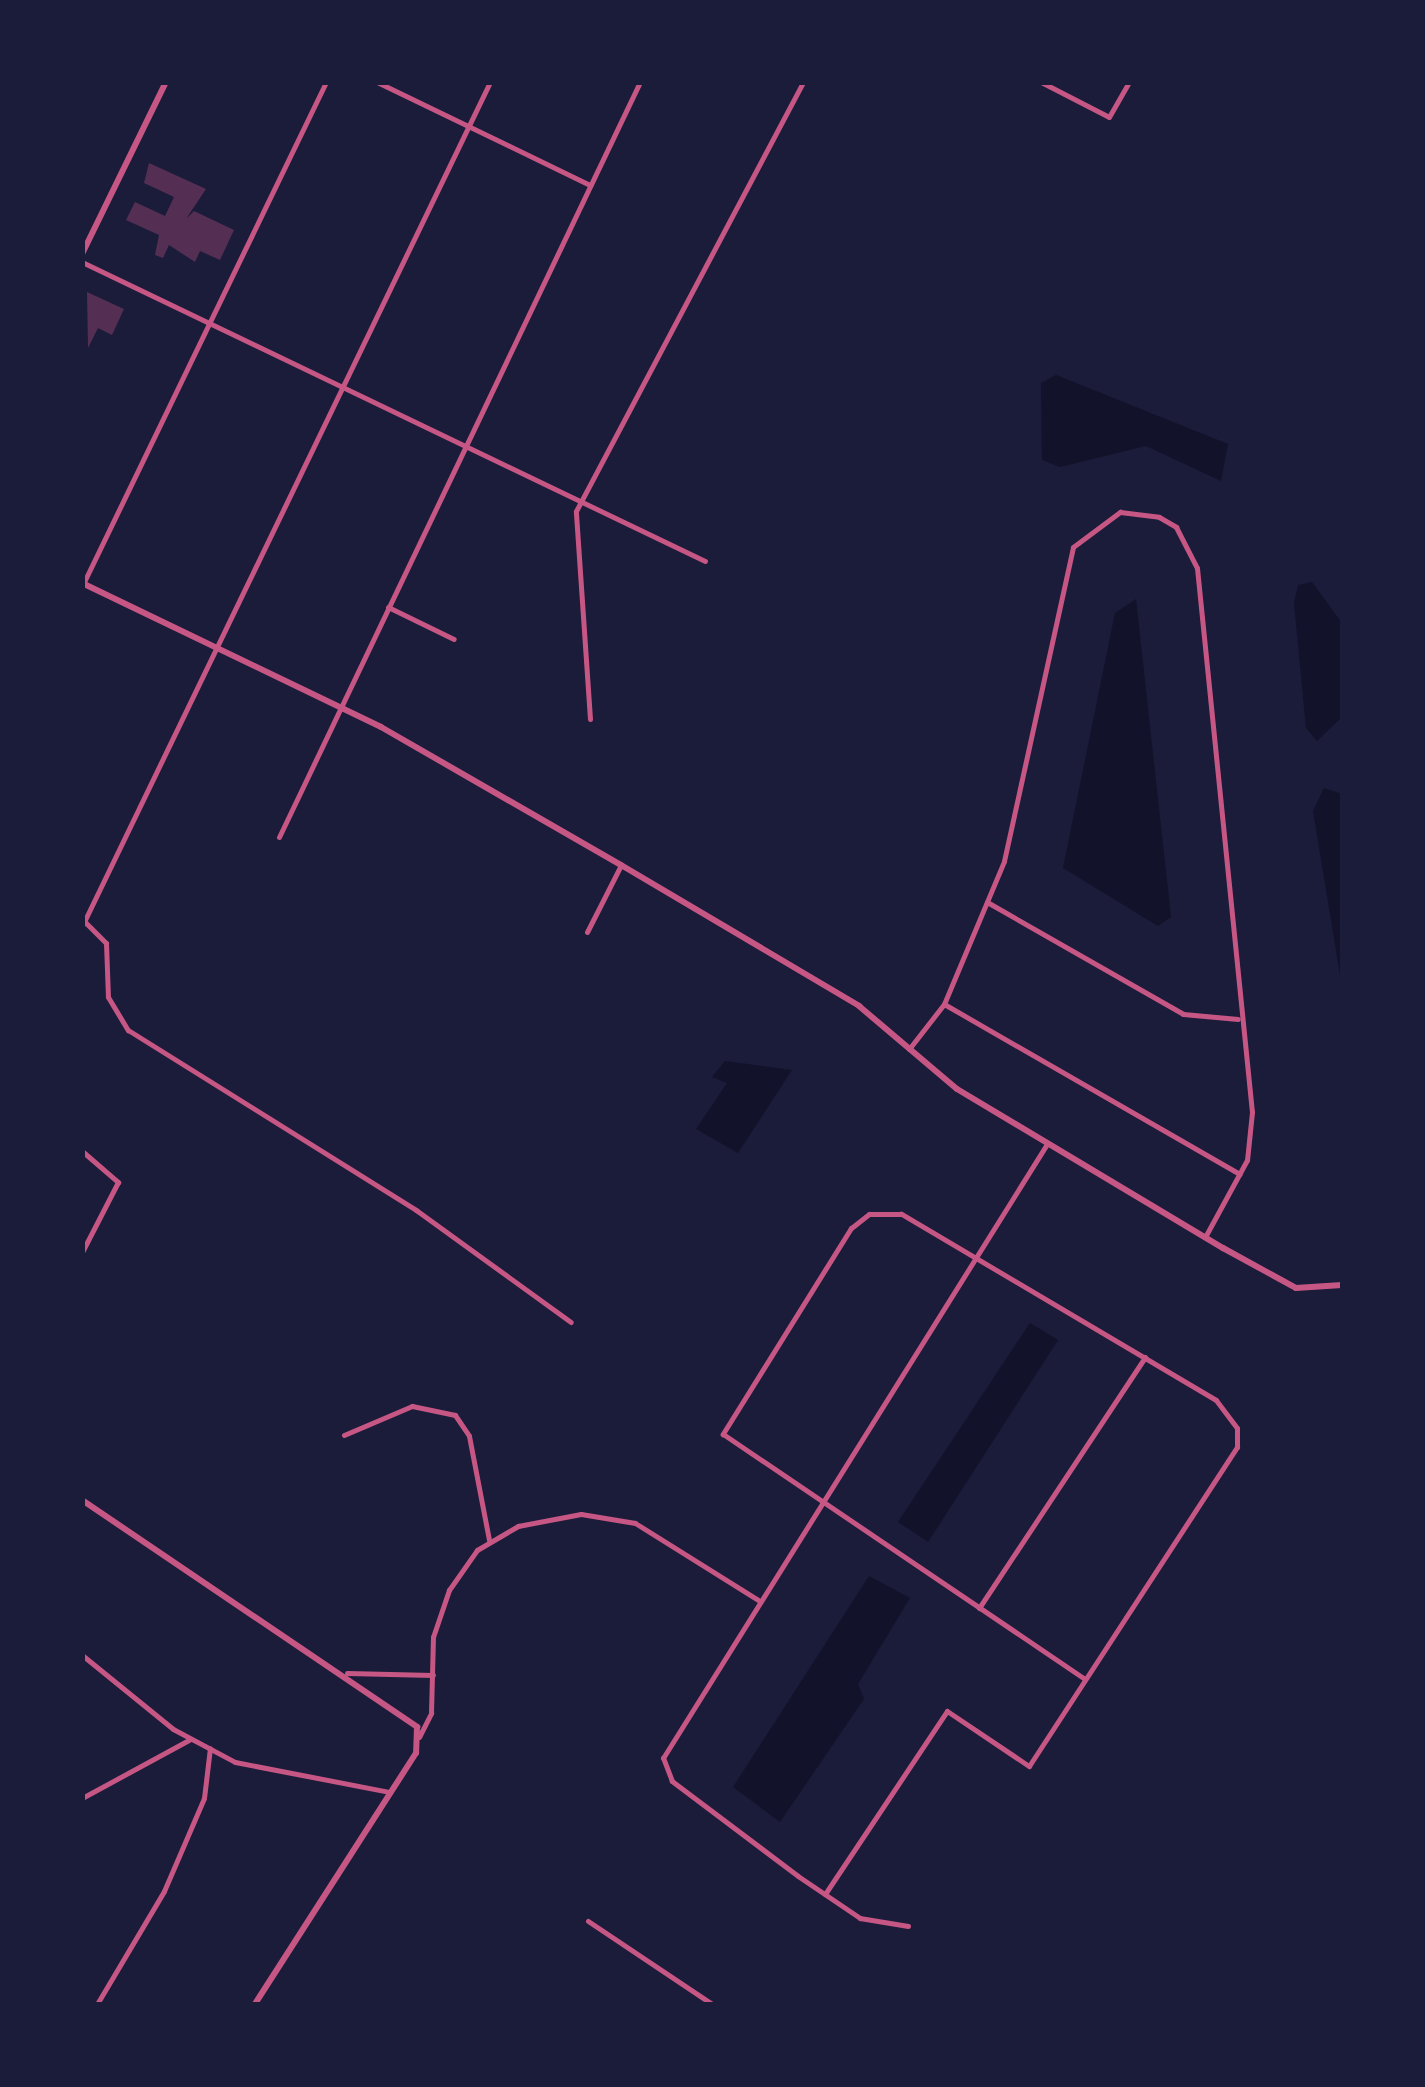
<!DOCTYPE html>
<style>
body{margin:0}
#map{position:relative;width:1425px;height:2087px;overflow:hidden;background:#1b1b3a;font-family:Overpass,sans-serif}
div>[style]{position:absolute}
.water>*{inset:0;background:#12122b}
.building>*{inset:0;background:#542f53}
.minor>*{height:5px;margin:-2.5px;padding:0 2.5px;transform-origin:2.5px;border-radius:2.5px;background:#c65784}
.tertiary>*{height:6px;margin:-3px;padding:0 3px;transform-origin:3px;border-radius:3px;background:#c65784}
span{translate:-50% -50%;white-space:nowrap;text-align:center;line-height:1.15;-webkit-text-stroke:8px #1b1b3a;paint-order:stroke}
.frame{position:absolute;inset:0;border:85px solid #1b1b3a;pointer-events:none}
</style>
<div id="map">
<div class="water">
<i style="clip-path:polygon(1056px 375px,1228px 444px,1221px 481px,1146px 446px,1060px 467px,1042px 460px,1041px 383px)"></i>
<i style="clip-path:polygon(1312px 582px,1342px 623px,1342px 717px,1317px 741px,1306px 728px,1294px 603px,1298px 585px)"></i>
<i style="clip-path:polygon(1136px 599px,1171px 917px,1158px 926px,1063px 868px,1115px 613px)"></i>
<i style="clip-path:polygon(1324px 788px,1342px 794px,1342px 987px,1313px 811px)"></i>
<i style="clip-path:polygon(725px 1061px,792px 1070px,738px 1153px,696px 1129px,727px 1083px,712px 1077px)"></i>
<i style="clip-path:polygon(1030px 1323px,1058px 1340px,928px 1542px,898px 1522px)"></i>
<i style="clip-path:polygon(869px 1576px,910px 1598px,858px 1684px,864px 1699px,780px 1822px,733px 1787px)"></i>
</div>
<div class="building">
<i style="clip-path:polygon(149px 163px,206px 189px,186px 219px,194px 211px,234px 230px,220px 260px,200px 251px,195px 262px,169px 245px,163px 258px,155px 255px,159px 235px,126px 220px,135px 202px,165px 216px,174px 197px,144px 183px)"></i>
<i style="clip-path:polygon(87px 292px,124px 309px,112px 335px,98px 328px,88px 348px)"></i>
</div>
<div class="minor">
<i style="left:377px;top:82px;width:237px;rotate:25.8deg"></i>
<i style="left:1041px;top:82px;width:76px;rotate:27.2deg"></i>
<i style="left:1109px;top:117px;width:40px;rotate:-60.3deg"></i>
<i style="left:82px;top:262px;width:691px;rotate:25.64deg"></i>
<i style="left:83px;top:584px;width:558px;rotate:-64.17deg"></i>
<i style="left:388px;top:607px;width:73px;rotate:25.9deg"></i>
<i style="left:590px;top:719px;width:208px;rotate:-93.9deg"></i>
<i style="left:576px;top:511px;width:485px;rotate:-62.1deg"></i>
<i style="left:279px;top:837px;width:837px;rotate:-64.45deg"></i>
<i style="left:987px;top:902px;width:226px;rotate:29.7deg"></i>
<i style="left:1183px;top:1014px;width:55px;rotate:5.2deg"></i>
<i style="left:85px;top:922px;width:30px;rotate:45deg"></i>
<i style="left:106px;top:943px;width:54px;rotate:87.9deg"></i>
<i style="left:108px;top:997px;width:39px;rotate:59deg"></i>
<i style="left:128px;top:1030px;width:340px;rotate:32deg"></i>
<i style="left:416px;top:1210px;width:191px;rotate:35.9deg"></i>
<i style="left:82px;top:926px;width:937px;rotate:-64.2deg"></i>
<i style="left:587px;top:932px;width:75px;rotate:-63.1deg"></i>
<i style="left:944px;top:1004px;width:341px;rotate:29.9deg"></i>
<i style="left:909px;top:1049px;width:57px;rotate:-52.1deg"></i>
<i style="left:944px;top:1004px;width:155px;rotate:-67.2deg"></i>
<i style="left:1004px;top:861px;width:321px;rotate:-77.6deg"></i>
<i style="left:1073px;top:547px;width:59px;rotate:-36.7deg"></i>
<i style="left:1120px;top:512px;width:39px;rotate:7deg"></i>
<i style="left:1159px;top:517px;width:20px;rotate:30deg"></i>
<i style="left:1176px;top:527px;width:46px;rotate:62.9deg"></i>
<i style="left:1197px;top:568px;width:547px;rotate:84.23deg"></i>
<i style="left:1252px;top:1112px;width:48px;rotate:95.9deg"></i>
<i style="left:1247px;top:1160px;width:88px;rotate:118.6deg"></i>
<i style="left:82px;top:1151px;width:48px;rotate:40.7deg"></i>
<i style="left:118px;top:1182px;width:79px;rotate:117.2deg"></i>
<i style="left:344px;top:1435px;width:74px;rotate:-23.1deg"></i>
<i style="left:412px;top:1406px;width:44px;rotate:11.8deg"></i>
<i style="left:455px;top:1415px;width:25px;rotate:56deg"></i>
<i style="left:469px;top:1436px;width:106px;rotate:79.1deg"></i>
<i style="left:979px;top:1608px;width:301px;rotate:-56.5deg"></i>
<i style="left:82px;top:1655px;width:117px;rotate:39.1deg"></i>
<i style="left:173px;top:1729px;width:70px;rotate:28deg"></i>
<i style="left:235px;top:1762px;width:158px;rotate:11deg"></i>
<i style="left:347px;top:1673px;width:86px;rotate:1.3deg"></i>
<i style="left:419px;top:1737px;width:27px;rotate:-63deg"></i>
<i style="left:431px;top:1713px;width:76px;rotate:-88.5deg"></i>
<i style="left:433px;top:1637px;width:50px;rotate:-71.2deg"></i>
<i style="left:449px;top:1590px;width:49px;rotate:-55deg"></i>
<i style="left:477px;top:1550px;width:48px;rotate:-30.3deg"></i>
<i style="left:518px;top:1526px;width:64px;rotate:-10.8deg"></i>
<i style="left:581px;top:1514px;width:55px;rotate:9.5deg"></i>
<i style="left:635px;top:1523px;width:145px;rotate:32deg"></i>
<i style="left:82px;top:1798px;width:122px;rotate:-28.5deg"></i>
<i style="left:825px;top:1894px;width:220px;rotate:-56.3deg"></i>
<i style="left:947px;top:1711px;width:99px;rotate:33.9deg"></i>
<i style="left:1029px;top:1766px;width:381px;rotate:-56.9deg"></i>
<i style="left:1237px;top:1447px;width:19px;rotate:-90deg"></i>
<i style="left:1237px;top:1428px;width:35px;rotate:-127deg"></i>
<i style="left:1216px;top:1400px;width:366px;rotate:-149.4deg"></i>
<i style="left:901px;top:1214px;width:32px;rotate:180deg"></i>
<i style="left:869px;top:1214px;width:23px;rotate:142deg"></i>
<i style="left:851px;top:1228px;width:243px;rotate:121.9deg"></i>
<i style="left:723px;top:1434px;width:437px;rotate:34.1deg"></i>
<i style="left:588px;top:1921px;width:149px;rotate:33.8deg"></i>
<i style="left:908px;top:1926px;width:49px;rotate:-170.5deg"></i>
<i style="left:860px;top:1918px;width:75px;rotate:-145.9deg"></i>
<i style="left:798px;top:1876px;width:158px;rotate:-143deg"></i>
<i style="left:672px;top:1781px;width:25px;rotate:-111deg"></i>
<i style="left:663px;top:1758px;width:724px;rotate:-57.98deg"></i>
<i style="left:97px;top:2004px;width:131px;rotate:-59.3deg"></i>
<i style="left:164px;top:1891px;width:101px;rotate:-66.7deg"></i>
<i style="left:204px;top:1798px;width:50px;rotate:-83.2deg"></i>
</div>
<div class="tertiary">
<i style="left:82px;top:254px;width:191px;rotate:-64deg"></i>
<i style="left:82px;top:583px;width:332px;rotate:25.7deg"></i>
<i style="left:381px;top:727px;width:277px;rotate:29.9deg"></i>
<i style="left:621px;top:865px;width:277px;rotate:30.6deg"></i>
<i style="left:859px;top:1006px;width:128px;rotate:40.3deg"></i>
<i style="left:957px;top:1089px;width:310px;rotate:30.9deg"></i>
<i style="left:1223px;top:1248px;width:83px;rotate:28.7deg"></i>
<i style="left:1296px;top:1288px;width:46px;rotate:-3.7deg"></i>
<i style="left:82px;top:1500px;width:405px;rotate:34.1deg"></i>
<i style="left:417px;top:1727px;width:26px;rotate:92deg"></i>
<i style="left:416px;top:1753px;width:298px;rotate:122.7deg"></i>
</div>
<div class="frame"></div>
</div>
